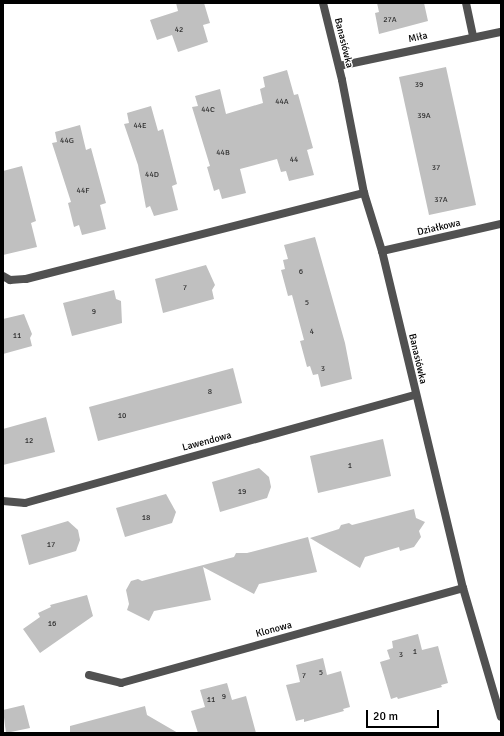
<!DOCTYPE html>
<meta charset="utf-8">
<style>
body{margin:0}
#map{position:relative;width:504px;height:736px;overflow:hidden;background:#fff;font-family:Signika,sans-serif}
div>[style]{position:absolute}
.building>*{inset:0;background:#c0c0c0}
.minor>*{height:8px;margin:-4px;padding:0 4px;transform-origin:4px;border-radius:4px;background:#515151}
span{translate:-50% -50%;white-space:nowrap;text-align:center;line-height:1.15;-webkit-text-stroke:3px #fff;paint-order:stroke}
.number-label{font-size:8px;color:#303030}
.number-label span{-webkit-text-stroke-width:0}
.street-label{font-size:10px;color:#000}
.frame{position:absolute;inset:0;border:4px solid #000;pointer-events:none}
.scale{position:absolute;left:366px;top:710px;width:73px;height:18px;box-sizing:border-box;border:2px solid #000;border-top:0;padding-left:5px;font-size:12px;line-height:14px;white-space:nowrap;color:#000;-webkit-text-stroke:3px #fff;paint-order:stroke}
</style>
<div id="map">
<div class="building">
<i style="clip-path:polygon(176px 3px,204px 3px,210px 23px,203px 25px,208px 42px,178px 52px,172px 35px,157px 40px,150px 20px,178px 11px)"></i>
<i style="clip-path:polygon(377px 3px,424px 3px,428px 21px,379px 34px,375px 13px,379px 12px)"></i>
<i style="clip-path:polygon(446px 67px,476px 205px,429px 215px,399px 77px)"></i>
<i style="clip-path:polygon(287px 70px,294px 95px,298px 94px,313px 148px,307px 150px,314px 175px,289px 181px,286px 171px,281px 172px,277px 159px,240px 169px,246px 193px,222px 199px,219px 189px,214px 191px,207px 167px,210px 166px,192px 107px,198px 106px,195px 96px,220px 89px,226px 114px,263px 103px,260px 89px,265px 87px,263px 77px)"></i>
<i style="clip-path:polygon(151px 106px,158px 131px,163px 129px,177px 184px,172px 186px,178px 210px,154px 216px,150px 206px,146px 208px,138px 165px,124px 124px,129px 123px,127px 113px)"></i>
<i style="clip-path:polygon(80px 125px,86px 150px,91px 148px,106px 203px,100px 205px,106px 229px,82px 235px,79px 225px,74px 227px,68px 203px,71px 202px,52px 143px,57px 142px,55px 132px)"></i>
<i style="clip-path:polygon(22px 166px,36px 221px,31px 223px,37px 247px,3px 255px,3px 171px)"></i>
<i style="clip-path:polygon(315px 237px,345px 343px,352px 379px,321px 387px,318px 374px,313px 375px,310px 366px,307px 367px,300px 341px,304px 340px,292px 295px,288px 296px,281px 270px,285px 269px,283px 260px,288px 259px,284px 245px)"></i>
<i style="clip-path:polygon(206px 265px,215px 285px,212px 290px,214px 299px,163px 313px,155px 279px)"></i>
<i style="clip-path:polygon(114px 290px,116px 299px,121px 301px,122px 323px,72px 336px,63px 303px)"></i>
<i style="clip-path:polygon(24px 314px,32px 334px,30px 338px,32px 346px,3px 354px,3px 319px)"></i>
<i style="clip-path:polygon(233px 368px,242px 403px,98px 441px,89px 407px)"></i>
<i style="clip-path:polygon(46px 417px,55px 452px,3px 465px,3px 429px)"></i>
<i style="clip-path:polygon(383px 439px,391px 476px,318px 493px,310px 456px)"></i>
<i style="clip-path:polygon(259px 468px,269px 477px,271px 487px,267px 498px,220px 512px,212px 482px)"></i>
<i style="clip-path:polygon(166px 494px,176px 512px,172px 523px,125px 537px,116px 508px)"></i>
<i style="clip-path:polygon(414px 509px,416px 518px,425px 522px,419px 531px,421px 537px,414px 547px,400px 551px,399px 547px,365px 557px,360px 568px,310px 538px,339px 529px,341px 525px,349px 523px,352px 525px)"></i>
<i style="clip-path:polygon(68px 521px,78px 530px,80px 540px,76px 551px,29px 565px,21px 535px)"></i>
<i style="clip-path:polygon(308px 537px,317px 572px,259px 584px,254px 594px,203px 567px,211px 600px,154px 611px,149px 621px,127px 610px,129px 604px,126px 590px,131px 581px,138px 579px,142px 581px,234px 557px,236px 553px,247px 553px)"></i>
<i style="clip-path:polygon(87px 595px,93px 616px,40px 653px,23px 629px,40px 617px,38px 613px,51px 607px,50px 605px)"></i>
<i style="clip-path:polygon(418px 634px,422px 650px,438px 646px,448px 683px,441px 685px,442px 687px,398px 699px,397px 697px,391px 699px,380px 662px,390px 659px,387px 650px,393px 648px,392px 641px)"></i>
<i style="clip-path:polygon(323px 658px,327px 675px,341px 671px,350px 707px,343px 709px,344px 711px,304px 722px,304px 719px,296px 721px,286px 685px,300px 682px,296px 665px)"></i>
<i style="clip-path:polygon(227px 683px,232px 700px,246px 696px,256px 733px,198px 733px,191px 711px,205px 707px,200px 690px)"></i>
<i style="clip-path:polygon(24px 705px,30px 728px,6px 733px,3px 710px)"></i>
<i style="clip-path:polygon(145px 706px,147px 715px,178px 733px,70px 733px,70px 726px)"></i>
</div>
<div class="minor">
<i style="left:323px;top:3px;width:79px;rotate:76.1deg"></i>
<i style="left:342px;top:80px;width:115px;rotate:79deg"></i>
<i style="left:364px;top:193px;width:61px;rotate:72.8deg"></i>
<i style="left:382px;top:251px;width:347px;rotate:76.5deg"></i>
<i style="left:463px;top:588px;width:134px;rotate:73.6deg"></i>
<i style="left:466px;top:3px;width:34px;rotate:78deg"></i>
<i style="left:339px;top:66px;width:166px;rotate:-11.9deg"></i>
<i style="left:382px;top:251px;width:122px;rotate:-12.8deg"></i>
<i style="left:3px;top:276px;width:8px;rotate:30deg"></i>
<i style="left:10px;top:280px;width:16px;rotate:-4deg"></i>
<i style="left:26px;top:279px;width:349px;rotate:-14.3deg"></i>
<i style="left:3px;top:501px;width:22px;rotate:5deg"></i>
<i style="left:25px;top:503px;width:405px;rotate:-15.5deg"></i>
<i style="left:89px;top:675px;width:33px;rotate:14deg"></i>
<i style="left:121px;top:683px;width:355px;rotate:-15.5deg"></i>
</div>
<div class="number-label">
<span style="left:390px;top:20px">27A</span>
<span style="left:179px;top:30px">42</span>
<span style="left:419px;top:85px">39</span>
<span style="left:282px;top:102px">44A</span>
<span style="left:208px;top:110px">44C</span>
<span style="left:424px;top:116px">39A</span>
<span style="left:140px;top:126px">44E</span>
<span style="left:67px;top:141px">44G</span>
<span style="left:223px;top:153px">44B</span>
<span style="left:294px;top:160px">44</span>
<span style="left:436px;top:168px">37</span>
<span style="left:152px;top:175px">44D</span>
<span style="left:83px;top:191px">44F</span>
<span style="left:441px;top:200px">37A</span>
<span style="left:301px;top:272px">6</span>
<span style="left:185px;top:288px">7</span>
<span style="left:307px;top:303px">5</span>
<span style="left:94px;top:312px">9</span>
<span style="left:312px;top:332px">4</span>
<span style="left:17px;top:336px">11</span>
<span style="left:323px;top:369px">3</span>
<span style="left:210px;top:392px">8</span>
<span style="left:122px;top:416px">10</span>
<span style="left:29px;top:441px">12</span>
<span style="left:350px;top:466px">1</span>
<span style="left:242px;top:492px">19</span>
<span style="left:146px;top:518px">18</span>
<span style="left:51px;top:545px">17</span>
<span style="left:52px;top:624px">16</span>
<span style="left:415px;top:652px">1</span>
<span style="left:401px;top:655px">3</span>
<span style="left:321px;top:673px">5</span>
<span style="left:304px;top:676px">7</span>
<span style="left:224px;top:697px">9</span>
<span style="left:211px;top:700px">11</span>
</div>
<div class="street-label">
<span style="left:418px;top:38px;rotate:-12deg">Miła</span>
<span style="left:343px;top:43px;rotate:76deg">Banasiówka</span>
<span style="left:439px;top:228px;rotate:-13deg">Działkowa</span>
<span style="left:417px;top:359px;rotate:77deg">Banasiówka</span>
<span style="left:207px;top:442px;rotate:-15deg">Lawendowa</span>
<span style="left:274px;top:630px;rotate:-15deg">Klonowa</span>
</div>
<div class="frame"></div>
<div class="scale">20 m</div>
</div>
